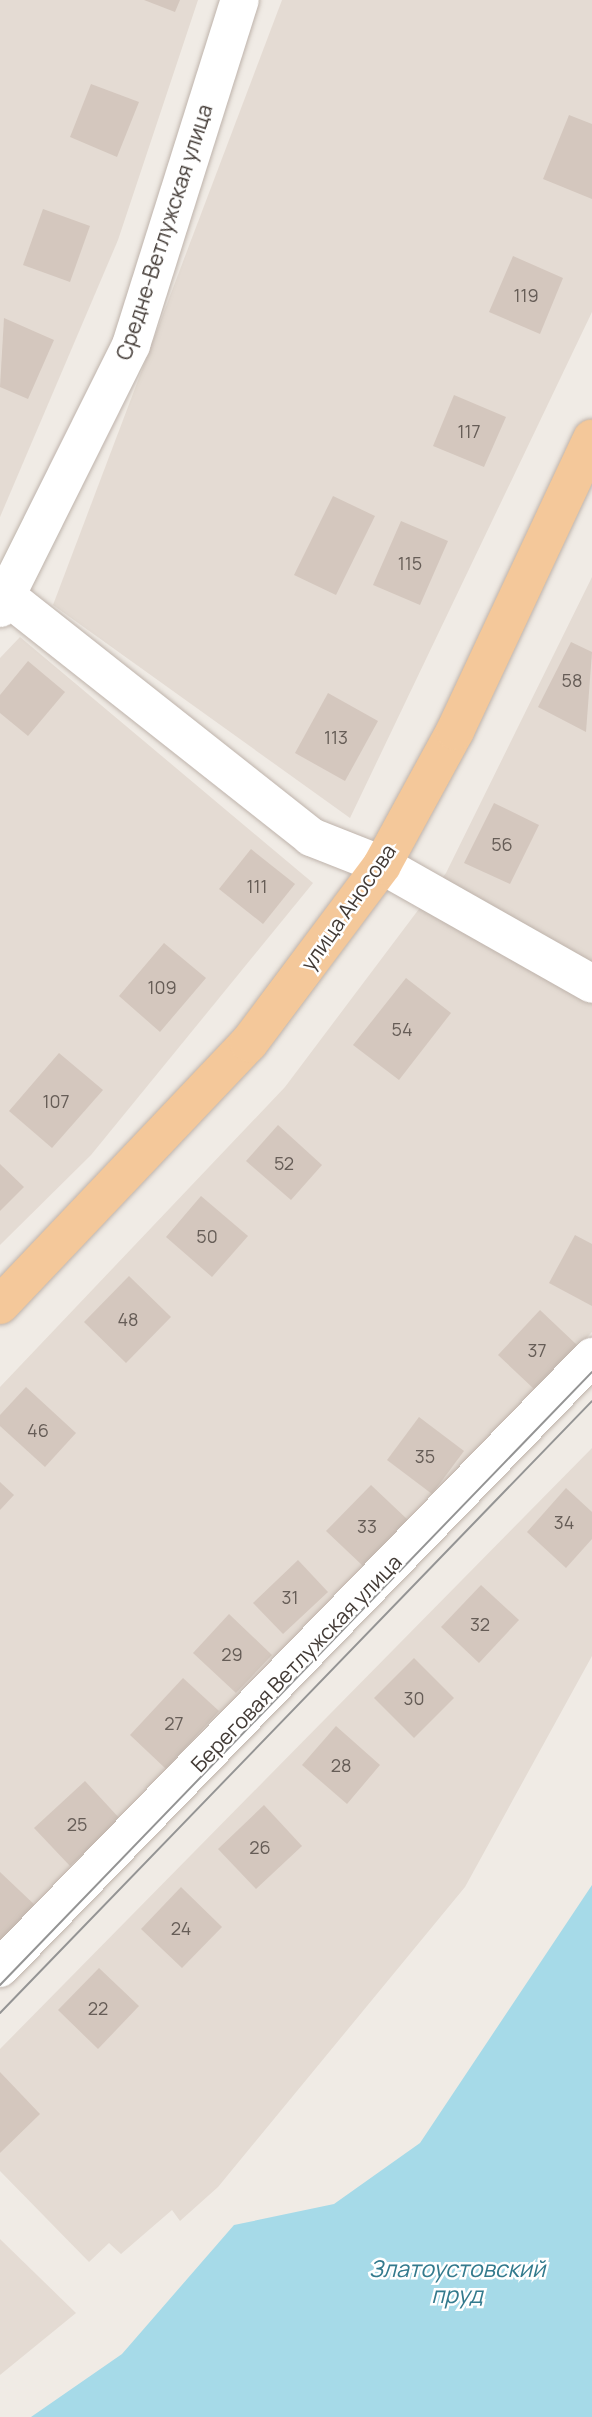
<!DOCTYPE html>
<meta charset="utf-8">
<style>
body{margin:0}
#map{position:relative;width:592px;height:2417px;overflow:hidden;background:#f0ebe5;font-family:Manrope,sans-serif}
div>[style]{position:absolute}
.residential>*{inset:0;background:#e4dbd3}
.water>*{inset:0;background:#a6dae8}
.building>*{inset:0;background:#d4c7be}
.roads{filter:drop-shadow(0 0 2px #beb3ab) drop-shadow(0 0 2px #beb3ab)}
.minor>*{height:38px;margin:-19px;padding:0 19px;transform-origin:19px;border-radius:19px;background:#fff}
.major>*{height:38px;margin:-19px;padding:0 19px;transform-origin:19px;border-radius:19px;background:#f4c89a}
.tram>*{height:2px;margin:-1px;padding:0 1px;transform-origin:1px;border-radius:1px;background:#949494}
span{translate:-50% -50%;white-space:nowrap;text-align:center;line-height:1.15;-webkit-text-stroke:5px #fff;paint-order:stroke}
.number-label{font-size:18px;color:#665d57}
.number-label span{-webkit-text-stroke-width:0}
.street-label{font-size:21px;color:#423a35}
.water-label{font-size:23px;color:#337a8d;font-style:italic}
</style>
<div id="map">
<div class="residential">
<i style="clip-path:polygon(0 0,198px 0,118px 240px,0 517px)"></i>
<i style="clip-path:polygon(282px 0,592px 0,592px 312px,350px 818px,53px 605px)"></i>
<i style="clip-path:polygon(592px 577px,592px 1332px,0 1955px,0 1387px,285px 1087px,446px 873px)"></i>
<i style="clip-path:polygon(20px 637px,313px 883px,91px 1155px,0 1245px,0 658px)"></i>
<i style="clip-path:polygon(592px 1448px,592px 1656px,465px 1887px,218px 2187px,180px 2221px,172px 2210px,121px 2254px,109px 2243px,89px 2262px,0 2171px,0 2049px)"></i>
<i style="clip-path:polygon(0 2239px,76px 2313px,0 2375px)"></i>
</div>
<div class="water">
<i style="clip-path:polygon(592px 1885px,592px 2417px,31px 2417px,122px 2354px,234px 2225px,334px 2204px,420px 2143px)"></i>
</div>
<div class="building">
<i style="clip-path:polygon(144px 0,180px 0,175px 12px)"></i>
<i style="clip-path:polygon(91px 84px,139px 102px,117px 157px,70px 137px)"></i>
<i style="clip-path:polygon(569px 115px,592px 124px,592px 199px,543px 179px)"></i>
<i style="clip-path:polygon(43px 209px,90px 226px,70px 282px,23px 265px)"></i>
<i style="clip-path:polygon(513px 256px,563px 278px,540px 334px,489px 312px)"></i>
<i style="clip-path:polygon(4px 318px,54px 340px,28px 399px,0 387px)"></i>
<i style="clip-path:polygon(454px 395px,506px 417px,484px 467px,433px 446px)"></i>
<i style="clip-path:polygon(333px 496px,375px 516px,336px 595px,294px 575px)"></i>
<i style="clip-path:polygon(401px 521px,448px 541px,420px 605px,373px 585px)"></i>
<i style="clip-path:polygon(571px 642px,592px 652px,586px 732px,538px 707px)"></i>
<i style="clip-path:polygon(28px 661px,65px 692px,28px 736px,0 713px,0 695px)"></i>
<i style="clip-path:polygon(328px 693px,378px 721px,345px 781px,295px 753px)"></i>
<i style="clip-path:polygon(494px 803px,539px 825px,510px 884px,464px 863px)"></i>
<i style="clip-path:polygon(251px 849px,295px 884px,263px 924px,219px 889px)"></i>
<i style="clip-path:polygon(164px 943px,206px 978px,160px 1032px,119px 996px)"></i>
<i style="clip-path:polygon(406px 978px,451px 1013px,399px 1080px,353px 1045px)"></i>
<i style="clip-path:polygon(59px 1053px,103px 1090px,52px 1148px,9px 1111px)"></i>
<i style="clip-path:polygon(278px 1125px,322px 1165px,291px 1200px,246px 1161px)"></i>
<i style="clip-path:polygon(0 1164px,24px 1187px,0 1211px)"></i>
<i style="clip-path:polygon(201px 1196px,248px 1236px,212px 1277px,166px 1237px)"></i>
<i style="clip-path:polygon(575px 1235px,592px 1244px,592px 1306px,549px 1283px)"></i>
<i style="clip-path:polygon(129px 1276px,171px 1317px,126px 1363px,84px 1322px)"></i>
<i style="clip-path:polygon(540px 1310px,577px 1345px,534px 1389px,498px 1355px)"></i>
<i style="clip-path:polygon(26px 1387px,76px 1433px,45px 1467px,0 1426px,0 1415px)"></i>
<i style="clip-path:polygon(419px 1417px,464px 1451px,432px 1494px,387px 1460px)"></i>
<i style="clip-path:polygon(0 1482px,14px 1495px,0 1510px)"></i>
<i style="clip-path:polygon(371px 1485px,408px 1520px,363px 1566px,326px 1531px)"></i>
<i style="clip-path:polygon(566px 1488px,592px 1512px,592px 1539px,566px 1568px,527px 1532px)"></i>
<i style="clip-path:polygon(298px 1560px,328px 1592px,283px 1634px,253px 1603px)"></i>
<i style="clip-path:polygon(481px 1585px,519px 1620px,479px 1663px,441px 1627px)"></i>
<i style="clip-path:polygon(229px 1614px,272px 1655px,236px 1693px,193px 1653px)"></i>
<i style="clip-path:polygon(414px 1658px,454px 1698px,414px 1738px,374px 1698px)"></i>
<i style="clip-path:polygon(183px 1678px,219px 1711px,166px 1769px,130px 1735px)"></i>
<i style="clip-path:polygon(336px 1726px,380px 1765px,347px 1804px,302px 1765px)"></i>
<i style="clip-path:polygon(85px 1781px,121px 1820px,70px 1866px,34px 1828px)"></i>
<i style="clip-path:polygon(264px 1805px,302px 1846px,256px 1889px,218px 1849px)"></i>
<i style="clip-path:polygon(0 1872px,38px 1908px,0 1949px)"></i>
<i style="clip-path:polygon(181px 1887px,222px 1927px,182px 1968px,141px 1929px)"></i>
<i style="clip-path:polygon(99px 1968px,139px 2006px,98px 2049px,58px 2010px)"></i>
<i style="clip-path:polygon(0 2072px,40px 2114px,0 2153px)"></i>
</div>
<div class="roads">
<div class="minor">
<i style="left:0;top:591px;width:397px;rotate:38.3deg"></i>
<i style="left:311px;top:837px;width:76px;rotate:21.5deg"></i>
<i style="left:382px;top:865px;width:241px;rotate:29.5deg"></i>
<i style="left:0;top:608px;width:294px;rotate:-63.5deg"></i>
<i style="left:131px;top:345px;width:362px;rotate:-72.5deg"></i>
<i style="left:0;top:1968px;width:851px;rotate:-45.9deg"></i>
</div>
<div class="major">
<i style="left:0;top:1305px;width:361px;rotate:-46.5deg"></i>
<i style="left:249px;top:1043px;width:222px;rotate:-53.2deg"></i>
<i style="left:382px;top:865px;width:153px;rotate:-61.4deg"></i>
<i style="left:455px;top:731px;width:323px;rotate:-64.9deg"></i>
</div>
</div>
<div class="tram">
<i style="left:0;top:1985px;width:852px;rotate:-46deg"></i>
<i style="left:0;top:2013px;width:851px;rotate:-45.95deg"></i>
</div>
<div class="number-label">
<span style="left:526px;top:295px">119</span>
<span style="left:469px;top:431px">117</span>
<span style="left:410px;top:563px">115</span>
<span style="left:572px;top:680px">58</span>
<span style="left:336px;top:737px">113</span>
<span style="left:502px;top:844px">56</span>
<span style="left:257px;top:886px">111</span>
<span style="left:162px;top:987px">109</span>
<span style="left:402px;top:1029px">54</span>
<span style="left:56px;top:1101px">107</span>
<span style="left:284px;top:1163px">52</span>
<span style="left:207px;top:1236px">50</span>
<span style="left:128px;top:1319px">48</span>
<span style="left:537px;top:1350px">37</span>
<span style="left:38px;top:1430px">46</span>
<span style="left:425px;top:1456px">35</span>
<span style="left:564px;top:1522px">34</span>
<span style="left:367px;top:1526px">33</span>
<span style="left:290px;top:1597px">31</span>
<span style="left:480px;top:1624px">32</span>
<span style="left:232px;top:1654px">29</span>
<span style="left:414px;top:1698px">30</span>
<span style="left:174px;top:1723px">27</span>
<span style="left:341px;top:1765px">28</span>
<span style="left:77px;top:1824px">25</span>
<span style="left:260px;top:1847px">26</span>
<span style="left:181px;top:1928px">24</span>
<span style="left:98px;top:2008px">22</span>
</div>
<div class="street-label">
<span style="left:164px;top:232px;rotate:-72deg">Средне-Ветлужская улица</span>
<span style="left:348px;top:907px;rotate:-55deg">улица Аносова</span>
<span style="left:296px;top:1663px;rotate:-46deg">Береговая Ветлужская улица</span>
</div>
<div class="water-label">
<span style="left:457px;top:2281px">Златоустовский<br>пруд</span>
</div>
</div>
